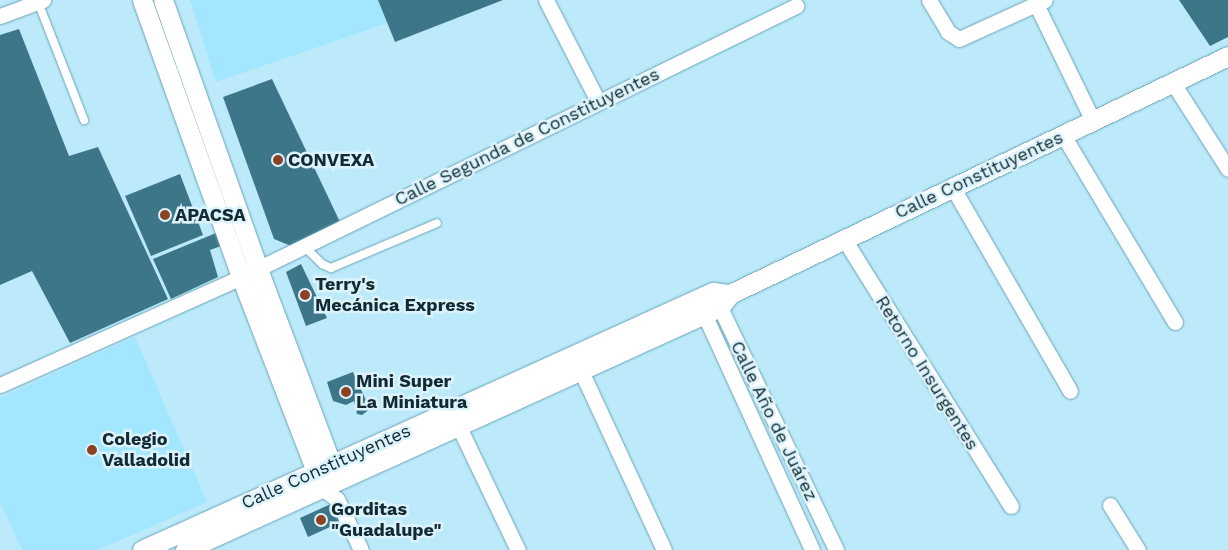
<!DOCTYPE html>
<meta charset="utf-8">
<style>
body{margin:0}
#map{position:relative;width:1228px;height:550px;overflow:hidden;background:#bceafb;font-family:"Work Sans",sans-serif}
div>[style]{position:absolute}
.built>*{inset:0;background:#a2e6ff}
.building>*{inset:0;background:#3e7689}
.roads{filter:drop-shadow(0 0 1px #6aa3b7) drop-shadow(0 0 1px #6aa3b7)}
.service>*{height:8px;margin:-4px;padding:0 4px;transform-origin:4px;border-radius:4px;background:#fff}
.minor>*{height:15px;margin:-7.5px;padding:0 7.5px;transform-origin:7.5px;border-radius:7.5px;background:#fff}
.tertiary>*{height:19px;margin:-9.5px;padding:0 9.5px;transform-origin:9.5px;border-radius:9.5px;background:#fff}
.dots>*{width:14px;height:14px;translate:-50% -50%;box-sizing:border-box;border:2px solid #dcf3fb;border-radius:50%}
span{translate:-50% -50%;white-space:nowrap;text-align:center;line-height:1.15;-webkit-text-stroke:5px #dcf3fb;paint-order:stroke}
.street-label{font-size:18px;color:#132a32}
.poi-label{font-size:18px;color:#132a32;font-weight:700}
.left{translate:0 -50%;text-align:left}
</style>
<div id="map">
<div class="built">
<i style="clip-path:polygon(190px 0,454px 0,216px 82px)"></i>
<i style="clip-path:polygon(135px 337px,207px 502px,98px 550px,22px 550px,0 502px,0 398px)"></i>
</div>
<div class="building">
<i style="clip-path:polygon(378px 0,503px 0,395px 42px)"></i>
<i style="clip-path:polygon(1179px 0,1228px 0,1228px 37px,1210px 46px)"></i>
<i style="clip-path:polygon(19px 29px,69px 156px,98px 147px,168px 299px,70px 343px,32px 271px,0 285px,0 35px)"></i>
<i style="clip-path:polygon(272px 79px,340px 222px,291px 246px,274px 239px,223px 97px)"></i>
<i style="clip-path:polygon(180px 174px,203px 235px,151px 256px,125px 196px)"></i>
<i style="clip-path:polygon(216px 233px,221px 246px,210px 250px,218px 277px,171px 299px,153px 259px)"></i>
<i style="clip-path:polygon(301px 264px,327px 318px,306px 326px,286px 272px)"></i>
<i style="clip-path:polygon(353px 372px,370px 409px,362px 415px,357px 414px,354px 401px,346px 405px,333px 401px,327px 382px)"></i>
<i style="clip-path:polygon(333px 503px,341px 522px,308px 537px,300px 518px)"></i>
</div>
<div class="roads">
<div class="service">
<i style="left:38px;top:2px;width:127px;rotate:68.7deg"></i>
<i style="left:304px;top:246px;width:25px;rotate:45deg"></i>
<i style="left:322px;top:264px;width:10px;rotate:24deg"></i>
<i style="left:331px;top:268px;width:115px;rotate:-23deg"></i>
</div>
<div class="minor">
<i style="left:546px;top:0;width:114px;rotate:62.8deg"></i>
<i style="left:929px;top:0;width:37px;rotate:59deg"></i>
<i style="left:948px;top:32px;width:13px;rotate:32deg"></i>
<i style="left:959px;top:39px;width:94px;rotate:-24.4deg"></i>
<i style="left:1036px;top:4px;width:130px;rotate:64deg"></i>
<i style="left:0;top:16px;width:46px;rotate:-20.4deg"></i>
<i style="left:1173px;top:83px;width:102px;rotate:57.4deg"></i>
<i style="left:1063px;top:135px;width:218px;rotate:59.1deg"></i>
<i style="left:953px;top:188px;width:234px;rotate:60deg"></i>
<i style="left:844px;top:239px;width:315px;rotate:58deg"></i>
<i style="left:716px;top:299px;width:278px;rotate:64.4deg"></i>
<i style="left:700px;top:305px;width:269px;rotate:65.4deg"></i>
<i style="left:581px;top:371px;width:197px;rotate:65.1deg"></i>
<i style="left:0;top:385px;width:264px;rotate:-24.1deg"></i>
<i style="left:241px;top:277px;width:618px;rotate:-26.03deg"></i>
<i style="left:458px;top:425px;width:139px;rotate:64.4deg"></i>
<i style="left:323px;top:489px;width:17px;rotate:36deg"></i>
<i style="left:337px;top:499px;width:56px;rotate:64.8deg"></i>
<i style="left:1110px;top:505px;width:53px;rotate:58.1deg"></i>
</div>
<div class="tertiary">
<i style="left:142px;top:0;width:294px;rotate:70.3deg"></i>
<i style="left:241px;top:277px;width:220px;rotate:68.9deg"></i>
<i style="left:163px;top:0;width:285px;rotate:70.5deg"></i>
<i style="left:258px;top:269px;width:221px;rotate:69.4deg"></i>
<i style="left:142px;top:550px;width:627px;rotate:-24.32deg"></i>
<i style="left:713px;top:292px;width:17px;rotate:7deg"></i>
<i style="left:185px;top:550px;width:588px;rotate:-24.43deg"></i>
<i style="left:720px;top:307px;width:16px;rotate:-52deg"></i>
<i style="left:730px;top:294px;width:552px;rotate:-25.54deg"></i>
</div>
</div>
<div class="dots">
<i style="left:278px;top:160px;background:#8b4324"></i>
<i style="left:165px;top:215px;background:#8b4324"></i>
<i style="left:305px;top:295px;background:#8b4324"></i>
<i style="left:346px;top:392px;background:#8b4324"></i>
<i style="left:92px;top:450px;background:#8b4324"></i>
<i style="left:321px;top:520px;background:#8b4324"></i>
</div>
<div class="street-label">
<span style="left:527px;top:137px;rotate:-26deg">Calle Segunda de Constituyentes</span>
<span style="left:979px;top:175px;rotate:-25deg">Calle Constituyentes</span>
<span style="left:927px;top:373px;rotate:58deg">Retorno Insurgentes</span>
<span style="left:774px;top:421px;rotate:64deg">Calle Año de Juárez</span>
<span style="left:326px;top:467px;rotate:-24deg">Calle Constituyentes</span>
</div>
<div class="poi-label">
<span class="left" style="left:288px;top:160px">CONVEXA</span>
<span class="left" style="left:175px;top:215px">APACSA</span>
<span class="left" style="left:315px;top:295px">Terry's<br>Mecánica Express</span>
<span class="left" style="left:356px;top:392px">Mini Super<br>La Miniatura</span>
<span class="left" style="left:102px;top:450px">Colegio<br>Valladolid</span>
<span class="left" style="left:331px;top:520px">Gorditas<br>"Guadalupe"</span>
</div>
</div>
